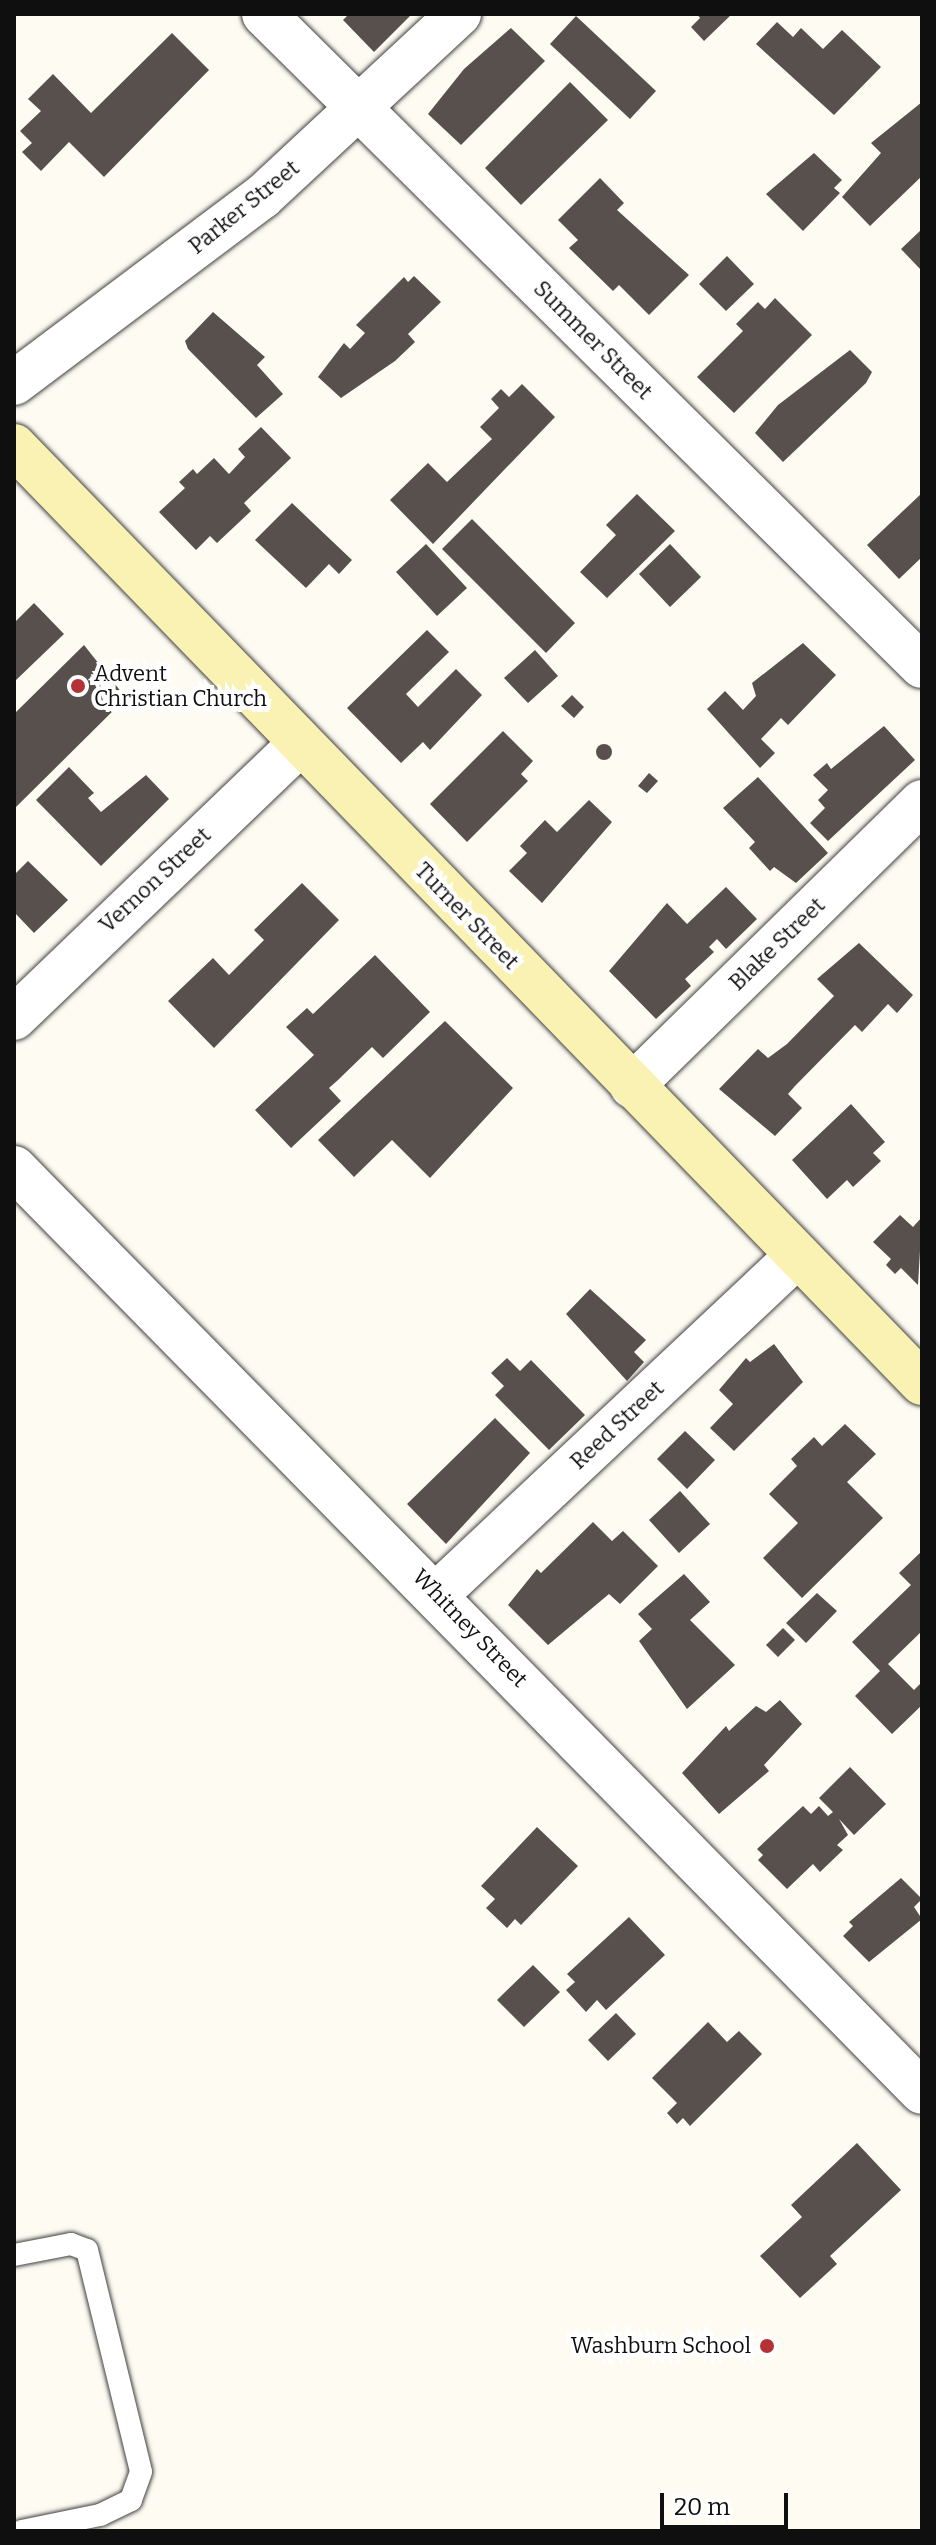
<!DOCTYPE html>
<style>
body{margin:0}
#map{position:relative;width:936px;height:2545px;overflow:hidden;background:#fefcf2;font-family:Bitter,serif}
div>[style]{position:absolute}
.building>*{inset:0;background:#57504c}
.round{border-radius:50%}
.roads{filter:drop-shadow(0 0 2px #424242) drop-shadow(0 0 2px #424242)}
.service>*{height:22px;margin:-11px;padding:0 11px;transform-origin:11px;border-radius:11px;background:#fff}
.minor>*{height:44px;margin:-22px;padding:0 22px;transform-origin:22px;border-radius:22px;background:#fff}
.tertiary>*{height:44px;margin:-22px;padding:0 22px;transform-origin:22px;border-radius:22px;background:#fff}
.secondary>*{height:44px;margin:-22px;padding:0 22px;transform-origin:22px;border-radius:22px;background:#f9f2b2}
.dots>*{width:22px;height:22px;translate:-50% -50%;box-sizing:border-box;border:4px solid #fff;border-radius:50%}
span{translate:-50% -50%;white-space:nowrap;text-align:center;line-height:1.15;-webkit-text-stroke:8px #fff;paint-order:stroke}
.street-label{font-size:22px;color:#0f0f0f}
.poi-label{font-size:22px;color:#0f0f0f}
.left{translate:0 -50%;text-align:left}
.right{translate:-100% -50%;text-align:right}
.frame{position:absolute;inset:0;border:16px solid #0f0f0f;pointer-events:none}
.scale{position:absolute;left:660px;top:2493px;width:128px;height:36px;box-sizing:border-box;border:4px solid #0f0f0f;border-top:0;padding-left:10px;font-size:24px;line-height:28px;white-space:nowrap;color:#0f0f0f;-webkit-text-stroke:6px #fff;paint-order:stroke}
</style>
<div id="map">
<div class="building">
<i style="clip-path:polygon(349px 14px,412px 14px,374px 52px,343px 20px)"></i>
<i style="clip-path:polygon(697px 14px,732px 14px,704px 41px,691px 27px,700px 18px)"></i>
<i style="clip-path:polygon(576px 16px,656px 91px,630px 119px,550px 44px)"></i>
<i style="clip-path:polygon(777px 22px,793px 37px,801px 28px,823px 49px,842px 30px,881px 67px,834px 115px,756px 44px)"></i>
<i style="clip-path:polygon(511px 28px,545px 61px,461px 145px,428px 114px,464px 69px)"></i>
<i style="clip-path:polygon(172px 33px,209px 70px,104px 177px,69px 142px,41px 171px,22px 152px,32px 143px,20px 131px,41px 111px,28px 99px,53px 74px,91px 113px)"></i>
<i style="clip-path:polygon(570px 82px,608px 120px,521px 205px,485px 168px)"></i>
<i style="clip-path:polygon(922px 102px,922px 176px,870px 226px,842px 197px,881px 153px,871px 143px)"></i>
<i style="clip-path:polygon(814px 153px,842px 180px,834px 188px,840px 193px,803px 231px,766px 194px)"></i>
<i style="clip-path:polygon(600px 178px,624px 203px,617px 210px,689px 275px,649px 315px,619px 285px,613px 291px,569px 248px,578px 240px,558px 220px)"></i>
<i style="clip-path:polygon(922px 229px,922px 271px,901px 249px)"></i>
<i style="clip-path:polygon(727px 256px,754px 284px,726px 311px,699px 284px)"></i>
<i style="clip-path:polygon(414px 276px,441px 302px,408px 334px,415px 342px,395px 361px,341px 398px,318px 377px,344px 343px,350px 349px,365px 333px,356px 325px,404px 277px,408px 282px)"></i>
<i style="clip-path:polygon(775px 298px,812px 335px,734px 413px,697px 377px,743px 331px,736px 324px,758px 302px,765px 309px)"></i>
<i style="clip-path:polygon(213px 312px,265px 357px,257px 365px,283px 394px,256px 418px,188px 349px,185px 341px)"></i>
<i style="clip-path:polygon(850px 350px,872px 372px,866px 383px,783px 462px,755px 433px,778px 405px)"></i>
<i style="clip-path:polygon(522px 384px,555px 417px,433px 544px,390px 500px,428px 463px,447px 482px,492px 439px,480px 427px,499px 408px,491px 399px,501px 389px,509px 397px)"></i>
<i style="clip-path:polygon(261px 427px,291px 458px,244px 503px,251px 511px,217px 543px,210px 536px,196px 550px,159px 512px,185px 488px,179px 482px,193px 469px,197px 474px,214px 458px,229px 474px,245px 457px,238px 449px)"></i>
<i style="clip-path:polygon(922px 493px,922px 557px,899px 579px,867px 545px)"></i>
<i style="clip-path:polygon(637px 494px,675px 531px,607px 598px,580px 572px,616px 535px,606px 525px)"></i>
<i style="clip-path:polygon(292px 503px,352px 560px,339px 574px,329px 564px,306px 588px,255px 540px)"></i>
<i style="clip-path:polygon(472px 519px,575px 623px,546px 653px,442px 549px)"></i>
<i style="clip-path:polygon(426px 544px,467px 588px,437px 616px,396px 572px)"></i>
<i style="clip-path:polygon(670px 544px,701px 577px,670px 607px,639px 574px)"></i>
<i style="clip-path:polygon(34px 603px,64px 634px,14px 682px,14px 623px)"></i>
<i style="clip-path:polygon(427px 630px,449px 652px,406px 694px,418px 707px,456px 669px,482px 695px,430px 750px,423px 742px,401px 763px,347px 708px)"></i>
<i style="clip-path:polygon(803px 643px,836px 675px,788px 725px,781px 718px,761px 739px,775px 753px,760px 768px,707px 709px,725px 691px,743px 710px,756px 696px,752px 683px)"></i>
<i style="clip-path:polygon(84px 645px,126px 698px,14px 809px,14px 714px)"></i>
<i style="clip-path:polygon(535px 650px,558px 676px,528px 703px,504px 678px)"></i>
<i style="clip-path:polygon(572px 695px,584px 707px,574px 718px,561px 706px)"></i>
<i style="clip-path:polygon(884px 726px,915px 760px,828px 841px,810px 823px,825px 808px,818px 800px,828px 790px,813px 775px,827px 763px,831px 769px)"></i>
<i style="clip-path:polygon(503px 731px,533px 761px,521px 774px,528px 781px,467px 842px,430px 804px)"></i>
<i class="round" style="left:596px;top:744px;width:16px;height:16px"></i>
<i style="clip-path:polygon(69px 767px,94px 793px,88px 798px,101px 812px,146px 775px,169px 799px,101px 866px,36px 800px)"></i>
<i style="clip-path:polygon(649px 773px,658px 781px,647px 793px,638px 786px)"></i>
<i style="clip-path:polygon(758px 777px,828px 853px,796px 883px,774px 867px,770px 871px,749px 848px,755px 842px,723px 808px)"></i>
<i style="clip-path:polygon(589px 800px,612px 822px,542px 903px,509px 871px,527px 853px,520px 846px,545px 820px,557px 832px)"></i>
<i style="clip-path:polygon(28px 861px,68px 900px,34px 933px,14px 912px,14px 875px)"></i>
<i style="clip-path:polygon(302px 883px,339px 920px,214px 1048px,168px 1001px,213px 958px,229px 975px,264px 940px,254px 930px)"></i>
<i style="clip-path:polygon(726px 887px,757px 919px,726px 949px,717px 939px,709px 947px,714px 952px,685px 979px,691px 986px,656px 1019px,609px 971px,667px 903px,687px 924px)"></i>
<i style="clip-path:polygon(859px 943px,913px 995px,897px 1013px,888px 1004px,862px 1032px,855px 1025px,795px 1086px,788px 1094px,802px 1108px,775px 1136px,719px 1089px,758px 1049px,768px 1058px,787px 1044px,834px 996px,817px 979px)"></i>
<i style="clip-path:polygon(375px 955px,430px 1012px,383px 1058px,372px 1047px,338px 1080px,329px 1088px,341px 1101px,291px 1148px,255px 1110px,314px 1055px,286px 1027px,307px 1008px,313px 1014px)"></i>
<i style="clip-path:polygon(445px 1021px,513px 1088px,430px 1178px,392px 1140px,354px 1177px,318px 1140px)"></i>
<i style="clip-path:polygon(851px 1104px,885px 1142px,873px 1153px,881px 1161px,853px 1187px,847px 1180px,827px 1199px,792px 1160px)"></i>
<i style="clip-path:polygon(900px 1215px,913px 1227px,922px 1217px,918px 1285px,901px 1268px,895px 1274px,886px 1265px,891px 1259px,873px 1242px)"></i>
<i style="clip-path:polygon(590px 1289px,646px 1340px,634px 1352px,644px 1362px,627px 1381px,566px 1314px)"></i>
<i style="clip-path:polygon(774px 1344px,803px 1382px,734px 1451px,710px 1428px,733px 1404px,719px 1390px,746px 1358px,750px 1362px)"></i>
<i style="clip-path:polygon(507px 1358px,520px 1371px,531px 1360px,585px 1415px,549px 1450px,495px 1395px,504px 1386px,491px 1373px)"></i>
<i style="clip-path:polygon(495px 1418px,530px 1453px,446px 1544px,407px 1504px)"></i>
<i style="clip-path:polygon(845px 1424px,876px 1454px,847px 1482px,883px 1518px,802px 1598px,763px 1558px,798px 1523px,769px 1494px,797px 1466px,791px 1459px,814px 1437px,822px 1446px)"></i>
<i style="clip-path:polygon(685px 1431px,715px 1460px,687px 1489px,657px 1459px)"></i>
<i style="clip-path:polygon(680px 1491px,710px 1524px,679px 1553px,649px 1520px)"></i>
<i style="clip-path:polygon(593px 1522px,612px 1541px,623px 1531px,658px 1566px,620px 1604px,609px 1594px,548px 1645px,508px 1605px,537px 1569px,541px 1573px)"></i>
<i style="clip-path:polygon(922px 1551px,922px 1631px,888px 1664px,914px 1690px,922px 1682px,922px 1705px,892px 1734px,855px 1696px,880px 1671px,852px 1642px,911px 1585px,899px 1573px)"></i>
<i style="clip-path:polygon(684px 1574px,710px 1602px,690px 1620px,735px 1665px,687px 1709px,639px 1641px,652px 1629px,638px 1614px)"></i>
<i style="clip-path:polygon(817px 1593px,837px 1611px,806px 1643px,786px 1623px)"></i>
<i style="clip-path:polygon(783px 1628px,795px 1640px,778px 1657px,766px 1645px)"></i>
<i style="clip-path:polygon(780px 1700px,802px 1724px,764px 1765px,769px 1771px,719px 1814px,682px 1773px,726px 1726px,729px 1731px,756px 1706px,766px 1712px)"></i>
<i style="clip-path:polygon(850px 1767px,886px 1804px,854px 1835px,839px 1819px,848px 1835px,837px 1845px,843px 1850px,820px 1872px,813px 1864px,787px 1889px,758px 1860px,763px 1855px,757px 1849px,803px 1806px,811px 1814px,819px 1806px,828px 1816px,833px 1812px,819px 1798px)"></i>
<i style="clip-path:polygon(537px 1827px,578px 1866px,521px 1925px,515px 1919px,507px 1928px,486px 1908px,495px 1899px,481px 1886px)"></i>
<i style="clip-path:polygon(901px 1878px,922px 1899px,914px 1907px,922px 1919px,869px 1962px,843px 1936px,853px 1926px,849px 1922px)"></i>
<i style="clip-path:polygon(629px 1917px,665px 1955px,606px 2010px,597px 2000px,586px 2012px,566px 1990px,575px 1982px,567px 1974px)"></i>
<i style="clip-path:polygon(533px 1965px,560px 1992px,524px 2027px,497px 2000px)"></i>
<i style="clip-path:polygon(616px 2013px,636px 2034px,608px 2061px,588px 2040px)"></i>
<i style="clip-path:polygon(708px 2022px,727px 2042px,739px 2031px,762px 2054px,690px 2126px,683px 2118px,677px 2124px,667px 2113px,677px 2103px,652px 2078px)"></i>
<i style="clip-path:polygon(857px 2143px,901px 2190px,830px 2256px,837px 2264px,800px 2298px,760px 2256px,802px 2217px,791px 2205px)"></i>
</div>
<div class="roads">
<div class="service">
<i style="left:14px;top:2255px;width:58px;rotate:-10.9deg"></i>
<i style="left:71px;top:2244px;width:17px;rotate:21deg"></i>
<i style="left:87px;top:2250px;width:228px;rotate:76.3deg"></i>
<i style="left:141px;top:2472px;width:30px;rotate:110deg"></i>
<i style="left:131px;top:2500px;width:34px;rotate:154deg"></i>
<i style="left:100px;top:2515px;width:80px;rotate:168.4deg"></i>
</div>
<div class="minor">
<i style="left:14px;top:383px;width:310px;rotate:-36.9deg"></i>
<i style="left:262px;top:197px;width:269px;rotate:-42.9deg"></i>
<i style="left:14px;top:1018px;width:395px;rotate:-43.8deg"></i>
<i style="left:632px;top:1086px;width:406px;rotate:-44.4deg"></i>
<i style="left:14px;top:1168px;width:1295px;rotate:45.5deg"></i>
<i style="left:437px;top:1594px;width:494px;rotate:-43.2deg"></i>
</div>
<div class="tertiary">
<i style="left:264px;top:14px;width:926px;rotate:44.74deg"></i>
</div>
<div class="secondary">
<i style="left:14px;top:446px;width:1305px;rotate:45.9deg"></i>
</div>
</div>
<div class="dots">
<i style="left:78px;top:686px;background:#b53135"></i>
<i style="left:767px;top:2346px;background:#b53135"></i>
</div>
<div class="street-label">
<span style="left:244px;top:207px;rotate:-39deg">Parker Street</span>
<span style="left:593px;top:340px;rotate:45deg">Summer Street</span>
<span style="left:155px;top:880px;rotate:-43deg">Vernon Street</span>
<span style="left:467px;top:916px;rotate:46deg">Turner Street</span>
<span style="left:777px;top:944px;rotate:-44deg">Blake Street</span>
<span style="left:617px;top:1425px;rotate:-43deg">Reed Street</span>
<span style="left:470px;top:1628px;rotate:46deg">Whitney Street</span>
</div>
<div class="poi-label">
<span class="left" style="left:94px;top:686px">Advent<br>Christian Church</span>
<span class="right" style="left:751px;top:2346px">Washburn School</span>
</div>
<div class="frame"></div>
<div class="scale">20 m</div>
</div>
